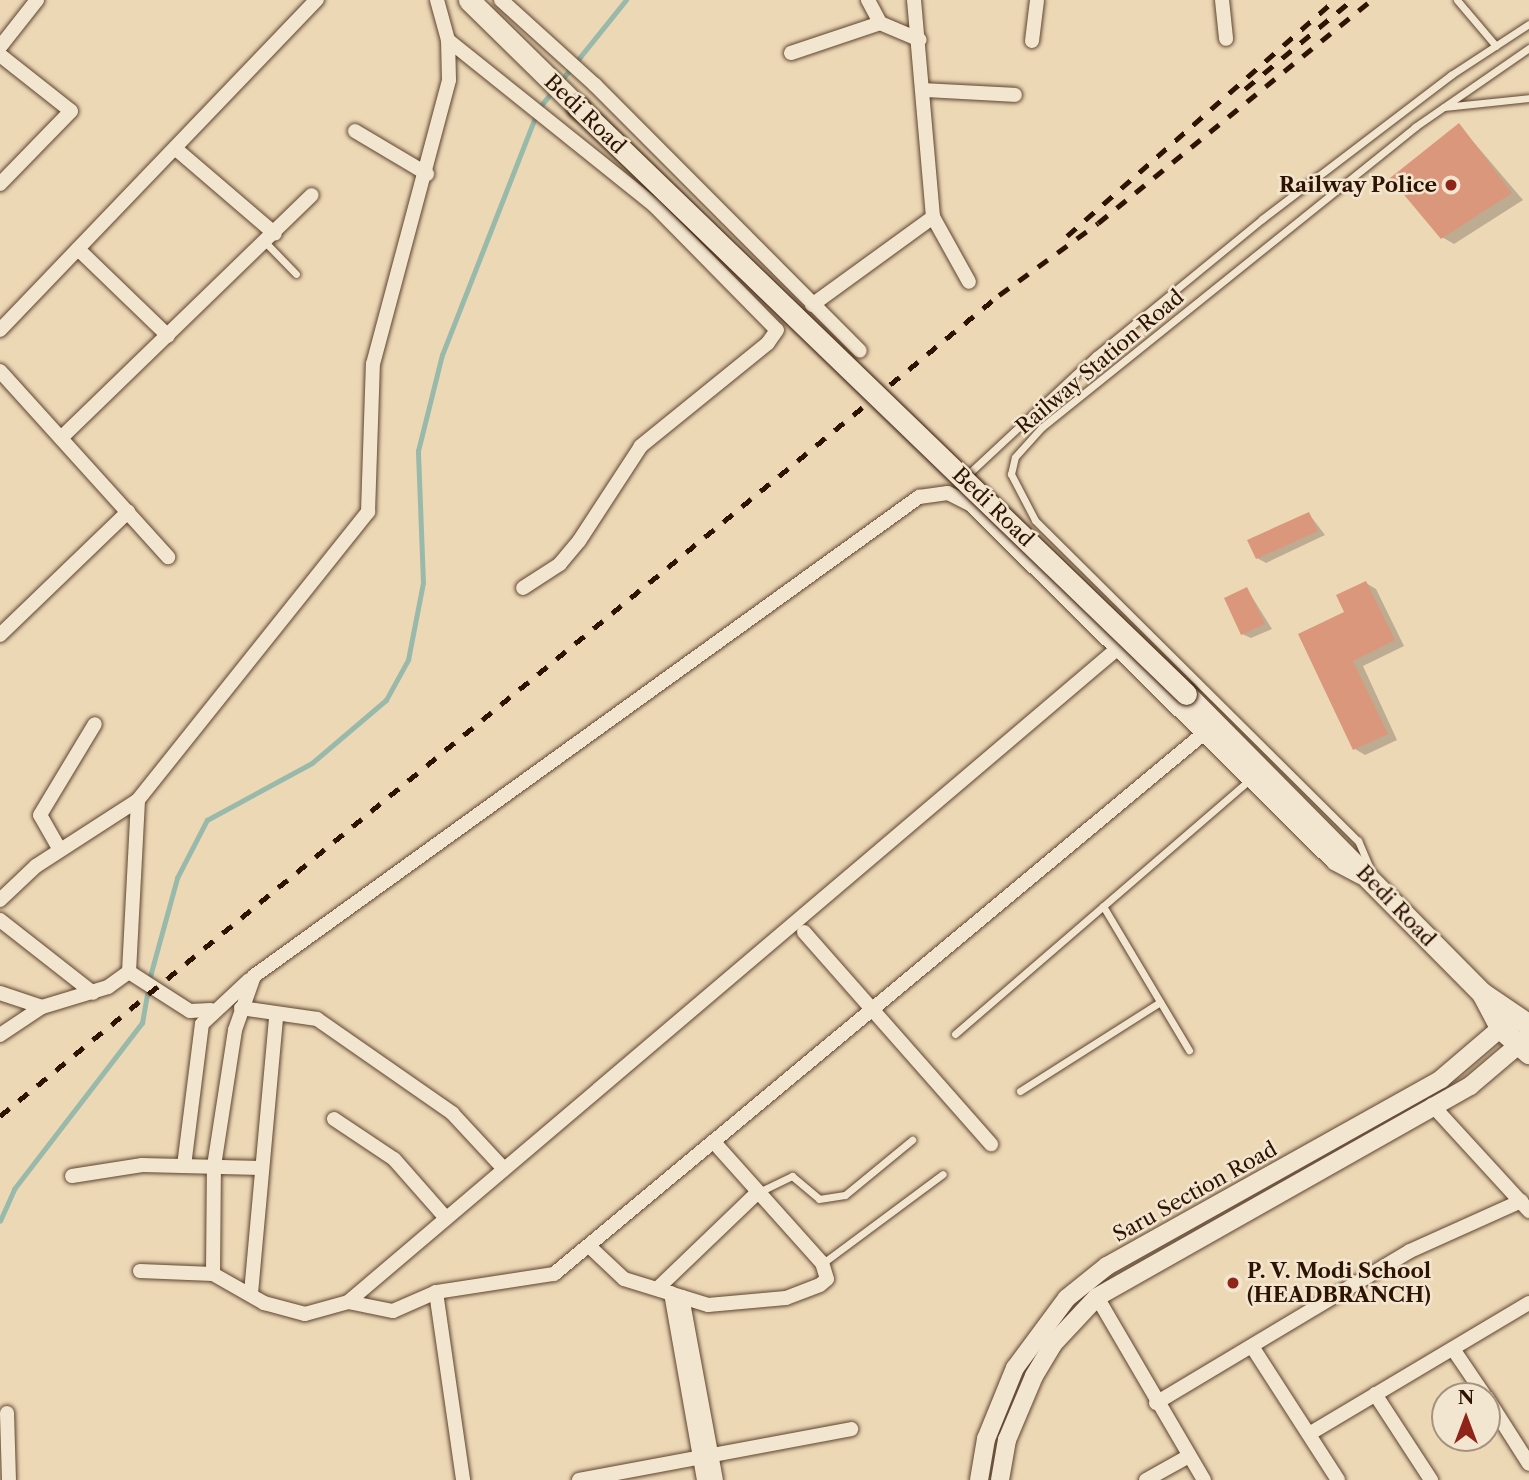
<!DOCTYPE html>
<style>
body{margin:0}
#map{position:relative;width:1529px;height:1480px;overflow:hidden;background:#edd8b6;font-family:"Libre Caslon Text",serif}
div>[style]{position:absolute}
.shadow>*{inset:0;background:#0003}
.stream>*{height:4.5px;margin:-2.25px;padding:0 2.25px;transform-origin:2.25px;border-radius:2.25px;background:#99baab}
.building>*{inset:0;background:#db977b}
.roads{filter:drop-shadow(0 0 2px #5e442f) drop-shadow(0 0 2px #5e442f)}
.service>*{height:7px;margin:-3.5px;padding:0 3.5px;transform-origin:3.5px;border-radius:3.5px;background:#f3e6d0}
.minor>*{height:14px;margin:-7px;padding:0 7px;transform-origin:7px;border-radius:7px;background:#f3e6d0}
.tertiary>*{height:18px;margin:-9px;padding:0 9px;transform-origin:9px;border-radius:9px;background:#f3e6d0}
.secondary>*{height:21px;margin:-10.5px;padding:0 10.5px;transform-origin:10.5px;border-radius:10.5px;background:#f3e6d0}
.rail>*{height:4.5px;margin-top:-2.25px;transform-origin:0;background:repeating-linear-gradient(90deg,#2f1302 0 12px,transparent 0 24px)}
.bridges{filter:drop-shadow(0 0 2px #2f1302) drop-shadow(0 0 2px #2f1302)}
.secondary-bridge>*{height:21px;margin:-10.5px;padding:0 10.5px;transform-origin:10.5px;border-radius:10.5px;background:#f3e6d0}
.dots>*{width:19px;height:19px;translate:-50% -50%;box-sizing:border-box;border:4px solid #f3e6d0;border-radius:50%}
span{translate:-50% -50%;white-space:nowrap;text-align:center;line-height:1.15;-webkit-text-stroke:5px #f3e6d0;paint-order:stroke}
.street-label{font-size:21px;color:#2f1302}
.poi-label{font-size:21px;color:#2f1302;font-weight:700}
.right{translate:-100% -50%;text-align:right}
.left{translate:0 -50%;text-align:left}
.north{position:absolute;left:1431px;top:1382px;width:70px;height:70px;box-sizing:border-box;background:#f3e6d0;border:2px solid #a5927e;border-radius:50%;rotate:0deg;font-size:19px;font-weight:700;line-height:28px;text-align:center;color:#2f1302}
.north::after{content:'';display:block;margin:auto;width:24px;height:32px;background:#8f2418;clip-path:polygon(50% 0,100% 100%,50% 72%,0 100%)}
</style>
<div id="map">
<div class="shadow">
<i style="clip-path:polygon(1459px 125px,1523px 200px,1454px 244px,1442px 237px)"></i>
<i style="clip-path:polygon(1309px 514px,1325px 535px,1266px 563px,1257px 558px)"></i>
<i style="clip-path:polygon(1366px 583px,1376px 589px,1404px 646px,1363px 666px,1397px 740px,1365px 755px,1355px 749px,1346px 613px)"></i>
<i style="clip-path:polygon(1247px 589px,1272px 629px,1251px 638px,1242px 634px)"></i>
</div>
<div class="stream">
<i style="left:560px;top:82px;width:105px;rotate:-51.2deg"></i>
<i style="left:149px;top:980px;width:106px;rotate:-74.6deg"></i>
<i style="left:177px;top:878px;width:65px;rotate:-62.7deg"></i>
<i style="left:207px;top:820px;width:119px;rotate:-28.5deg"></i>
<i style="left:312px;top:763px;width:97px;rotate:-40.4deg"></i>
<i style="left:386px;top:700px;width:46px;rotate:-61.2deg"></i>
<i style="left:408px;top:660px;width:78px;rotate:-79deg"></i>
<i style="left:423px;top:583px;width:132px;rotate:-92.2deg"></i>
<i style="left:418px;top:451px;width:99px;rotate:-76deg"></i>
<i style="left:442px;top:355px;width:265px;rotate:-68.6deg"></i>
<i style="left:539px;top:108px;width:22px;rotate:-51deg"></i>
<i style="left:0;top:1221px;width:35px;rotate:-66deg"></i>
<i style="left:14px;top:1189px;width:210px;rotate:-52.4deg"></i>
<i style="left:142px;top:1023px;width:35px;rotate:-80deg"></i>
</div>
<div class="building">
<i style="clip-path:polygon(1459px 123px,1512px 193px,1441px 239px,1390px 178px)"></i>
<i style="clip-path:polygon(1309px 512px,1318px 531px,1256px 559px,1247px 540px)"></i>
<i style="clip-path:polygon(1366px 581px,1395px 640px,1353px 661px,1388px 734px,1353px 750px,1298px 634px,1344px 612px,1336px 595px)"></i>
<i style="clip-path:polygon(1247px 587px,1265px 624px,1241px 635px,1224px 598px)"></i>
</div>
<div class="roads">
<div class="service">
<i style="left:1457px;top:0;width:60px;rotate:49.7deg"></i>
<i style="left:1444px;top:107px;width:85px;rotate:-6deg"></i>
<i style="left:266px;top:243px;width:43px;rotate:45.9deg"></i>
<i style="left:964px;top:478px;width:180px;rotate:-43deg"></i>
<i style="left:1096px;top:355px;width:215px;rotate:-39.3deg"></i>
<i style="left:1262px;top:219px;width:238px;rotate:-37.3deg"></i>
<i style="left:1451px;top:75px;width:93px;rotate:-33.2deg"></i>
<i style="left:1371px;top:871px;width:33px;rotate:-113deg"></i>
<i style="left:1358px;top:841px;width:455px;rotate:-135.2deg"></i>
<i style="left:1035px;top:520px;width:52px;rotate:-117.6deg"></i>
<i style="left:1011px;top:474px;width:17px;rotate:-77deg"></i>
<i style="left:1015px;top:457px;width:40px;rotate:-48deg"></i>
<i style="left:1042px;top:427px;width:479px;rotate:-38.8deg"></i>
<i style="left:1415px;top:127px;width:139px;rotate:-34.7deg"></i>
<i style="left:1103px;top:906px;width:168px;rotate:59.2deg"></i>
<i style="left:955px;top:1034px;width:389px;rotate:-40.8deg"></i>
<i style="left:1020px;top:1091px;width:166px;rotate:-32.4deg"></i>
<i style="left:759px;top:1192px;width:37px;rotate:-26deg"></i>
<i style="left:792px;top:1176px;width:35px;rotate:40deg"></i>
<i style="left:819px;top:1199px;width:26px;rotate:-9deg"></i>
<i style="left:845px;top:1195px;width:87px;rotate:-39.4deg"></i>
<i style="left:823px;top:1263px;width:149px;rotate:-36.6deg"></i>
</div>
<div class="minor">
<i style="left:501px;top:0;width:127px;rotate:42.1deg"></i>
<i style="left:595px;top:85px;width:375px;rotate:45.1deg"></i>
<i style="left:868px;top:0;width:26px;rotate:62deg"></i>
<i style="left:914px;top:0;width:218px;rotate:85deg"></i>
<i style="left:933px;top:217px;width:74px;rotate:61deg"></i>
<i style="left:1222px;top:0;width:39px;rotate:84deg"></i>
<i style="left:448px;top:40px;width:264px;rotate:38.7deg"></i>
<i style="left:654px;top:205px;width:175px;rotate:45.5deg"></i>
<i style="left:777px;top:330px;width:16px;rotate:125deg"></i>
<i style="left:768px;top:343px;width:164px;rotate:141deg"></i>
<i style="left:641px;top:446px;width:113px;rotate:123.1deg"></i>
<i style="left:579px;top:541px;width:30px;rotate:130deg"></i>
<i style="left:560px;top:564px;width:44px;rotate:147deg"></i>
<i style="left:1032px;top:41px;width:41px;rotate:-83deg"></i>
<i style="left:0;top:47px;width:60px;rotate:-51.8deg"></i>
<i style="left:791px;top:53px;width:94px;rotate:-18.6deg"></i>
<i style="left:880px;top:23px;width:43px;rotate:23deg"></i>
<i style="left:0;top:55px;width:90px;rotate:38.3deg"></i>
<i style="left:71px;top:111px;width:102px;rotate:134.2deg"></i>
<i style="left:924px;top:90px;width:91px;rotate:3.1deg"></i>
<i style="left:355px;top:131px;width:84px;rotate:30.8deg"></i>
<i style="left:176px;top:149px;width:130px;rotate:40.6deg"></i>
<i style="left:78px;top:249px;width:125px;rotate:44deg"></i>
<i style="left:812px;top:305px;width:150px;rotate:-36deg"></i>
<i style="left:0;top:330px;width:458px;rotate:-46.2deg"></i>
<i style="left:0;top:371px;width:251px;rotate:47.9deg"></i>
<i style="left:61px;top:438px;width:349px;rotate:-44.1deg"></i>
<i style="left:0;top:635px;width:178px;rotate:-43.9deg"></i>
<i style="left:60px;top:850px;width:40px;rotate:-119.7deg"></i>
<i style="left:40px;top:815px;width:106px;rotate:-58.9deg"></i>
<i style="left:0;top:900px;width:50px;rotate:-43.4deg"></i>
<i style="left:36px;top:866px;width:121px;rotate:-32.9deg"></i>
<i style="left:138px;top:800px;width:369px;rotate:-51.4deg"></i>
<i style="left:368px;top:512px;width:148px;rotate:-88.1deg"></i>
<i style="left:373px;top:364px;width:294px;rotate:-75deg"></i>
<i style="left:449px;top:80px;width:40px;rotate:-91.4deg"></i>
<i style="left:448px;top:40px;width:41px;rotate:-105.4deg"></i>
<i style="left:0;top:920px;width:118px;rotate:38.1deg"></i>
<i style="left:804px;top:932px;width:283px;rotate:48.6deg"></i>
<i style="left:129px;top:972px;width:72px;rotate:32.6deg"></i>
<i style="left:190px;top:1011px;width:21px;rotate:-3deg"></i>
<i style="left:0;top:993px;width:44px;rotate:18.4deg"></i>
<i style="left:241px;top:1008px;width:77px;rotate:8.2deg"></i>
<i style="left:317px;top:1019px;width:165px;rotate:34.8deg"></i>
<i style="left:452px;top:1113px;width:76px;rotate:47.1deg"></i>
<i style="left:0;top:1035px;width:50px;rotate:-33.7deg"></i>
<i style="left:42px;top:1007px;width:69px;rotate:-16.9deg"></i>
<i style="left:108px;top:987px;width:26px;rotate:-36deg"></i>
<i style="left:129px;top:972px;width:172px;rotate:-87deg"></i>
<i style="left:1432px;top:1105px;width:144px;rotate:47.5deg"></i>
<i style="left:334px;top:1119px;width:72px;rotate:33.7deg"></i>
<i style="left:394px;top:1159px;width:79px;rotate:48.6deg"></i>
<i style="left:184px;top:1166px;width:143px;rotate:-82.8deg"></i>
<i style="left:202px;top:1024px;width:64px;rotate:-43.1deg"></i>
<i style="left:72px;top:1176px;width:71px;rotate:-8.9deg"></i>
<i style="left:142px;top:1165px;width:119px;rotate:1.4deg"></i>
<i style="left:589px;top:1246px;width:48px;rotate:43.3deg"></i>
<i style="left:624px;top:1279px;width:88px;rotate:17.2deg"></i>
<i style="left:708px;top:1305px;width:78px;rotate:-5.1deg"></i>
<i style="left:786px;top:1298px;width:36px;rotate:-21deg"></i>
<i style="left:820px;top:1285px;width:9px;rotate:-41deg"></i>
<i style="left:827px;top:1279px;width:17px;rotate:-107deg"></i>
<i style="left:822px;top:1263px;width:162px;rotate:-131.8deg"></i>
<i style="left:140px;top:1271px;width:73px;rotate:2.4deg"></i>
<i style="left:213px;top:1274px;width:59px;rotate:29.6deg"></i>
<i style="left:264px;top:1303px;width:42px;rotate:15deg"></i>
<i style="left:305px;top:1314px;width:45px;rotate:-15.6deg"></i>
<i style="left:348px;top:1302px;width:1009px;rotate:-40.34deg"></i>
<i style="left:213px;top:1274px;width:108px;rotate:-89.5deg"></i>
<i style="left:214px;top:1166px;width:138px;rotate:-81.2deg"></i>
<i style="left:235px;top:1030px;width:57px;rotate:-70.6deg"></i>
<i style="left:254px;top:976px;width:820px;rotate:-35.77deg"></i>
<i style="left:919px;top:497px;width:29px;rotate:-8deg"></i>
<i style="left:948px;top:493px;width:25px;rotate:27deg"></i>
<i style="left:970px;top:504px;width:511px;rotate:44.6deg"></i>
<i style="left:1334px;top:863px;width:30px;rotate:28deg"></i>
<i style="left:659px;top:1287px;width:137px;rotate:-43.8deg"></i>
<i style="left:436px;top:1292px;width:190px;rotate:81.8deg"></i>
<i style="left:251px;top:1293px;width:277px;rotate:-84.8deg"></i>
<i style="left:671px;top:1293px;width:190px;rotate:80deg"></i>
<i style="left:682px;top:1297px;width:186px;rotate:79.5deg"></i>
<i style="left:1097px;top:1297px;width:212px;rotate:59.7deg"></i>
<i style="left:348px;top:1302px;width:46px;rotate:11.3deg"></i>
<i style="left:393px;top:1311px;width:47px;rotate:-23.8deg"></i>
<i style="left:436px;top:1292px;width:119px;rotate:-8.7deg"></i>
<i style="left:554px;top:1274px;width:844px;rotate:-39.76deg"></i>
<i style="left:1253px;top:1348px;width:157px;rotate:57.2deg"></i>
<i style="left:1453px;top:1349px;width:57px;rotate:55.8deg"></i>
<i style="left:1375px;top:1394px;width:103px;rotate:56.9deg"></i>
<i style="left:1487px;top:1398px;width:78px;rotate:57.5deg"></i>
<i style="left:1156px;top:1403px;width:296px;rotate:-30.9deg"></i>
<i style="left:1410px;top:1251px;width:122px;rotate:-24.2deg"></i>
<i style="left:7px;top:1413px;width:67px;rotate:88.3deg"></i>
<i style="left:1309px;top:1434px;width:256px;rotate:-30.8deg"></i>
<i style="left:579px;top:1480px;width:277px;rotate:-10.6deg"></i>
<i style="left:1146px;top:1480px;width:49px;rotate:-29.2deg"></i>
</div>
<div class="tertiary">
<i style="left:979px;top:1480px;width:42px;rotate:-80.3deg"></i>
<i style="left:986px;top:1439px;width:77px;rotate:-67.8deg"></i>
<i style="left:1015px;top:1368px;width:87px;rotate:-53.4deg"></i>
<i style="left:1067px;top:1298px;width:51px;rotate:-38.7deg"></i>
<i style="left:1107px;top:1266px;width:383px;rotate:-29.2deg"></i>
<i style="left:1441px;top:1079px;width:91px;rotate:-40.5deg"></i>
<i style="left:1000px;top:1480px;width:41px;rotate:-80.1deg"></i>
<i style="left:1007px;top:1440px;width:69px;rotate:-67.1deg"></i>
<i style="left:1034px;top:1376px;width:37px;rotate:-59deg"></i>
<i style="left:1053px;top:1344px;width:64px;rotate:-46.9deg"></i>
<i style="left:1097px;top:1297px;width:429px;rotate:-29.5deg"></i>
<i style="left:1470px;top:1086px;width:77px;rotate:-40.3deg"></i>
</div>
<div class="secondary">
<i style="left:469px;top:0;width:153px;rotate:44.5deg"></i>
<i style="left:1186px;top:694px;width:421px;rotate:45.3deg"></i>
<i style="left:1482px;top:993px;width:41px;rotate:62.2deg"></i>
<i style="left:1501px;top:1029px;width:37px;rotate:41deg"></i>
<i style="left:1482px;top:993px;width:57px;rotate:34.2deg"></i>
</div>
</div>
<div class="rail">
<i style="left:1245px;top:89px;width:139px;rotate:-39.8deg"></i>
<i style="left:1067px;top:236px;width:357px;rotate:-41.4deg"></i>
<i style="left:0;top:1116px;width:1293px;rotate:-39.41deg"></i>
<i style="left:999px;top:295px;width:122px;rotate:-36deg"></i>
<i style="left:1098px;top:223px;width:353px;rotate:-39.2deg"></i>
</div>
<div class="bridges">
<div class="secondary-bridge">
<i style="left:578px;top:107px;width:845px;rotate:43.99deg"></i>
</div>
</div>
<div class="dots">
<i style="left:1451px;top:185px;background:#8f2418"></i>
<i style="left:1233px;top:1283px;background:#8f2418"></i>
</div>
<div class="street-label">
<span style="left:585px;top:114px;rotate:44deg">Bedi Road</span>
<span style="left:1100px;top:362px;rotate:-40deg">Railway Station Road</span>
<span style="left:993px;top:507px;rotate:44deg">Bedi Road</span>
<span style="left:1396px;top:906px;rotate:46deg">Bedi Road</span>
<span style="left:1195px;top:1192px;rotate:-29deg">Saru Section Road</span>
</div>
<div class="poi-label">
<span class="right" style="left:1437px;top:185px">Railway Police</span>
<span class="left" style="left:1247px;top:1283px">P. V. Modi School<br>(HEADBRANCH)</span>
</div>
<div class="north">N</div>
</div>
